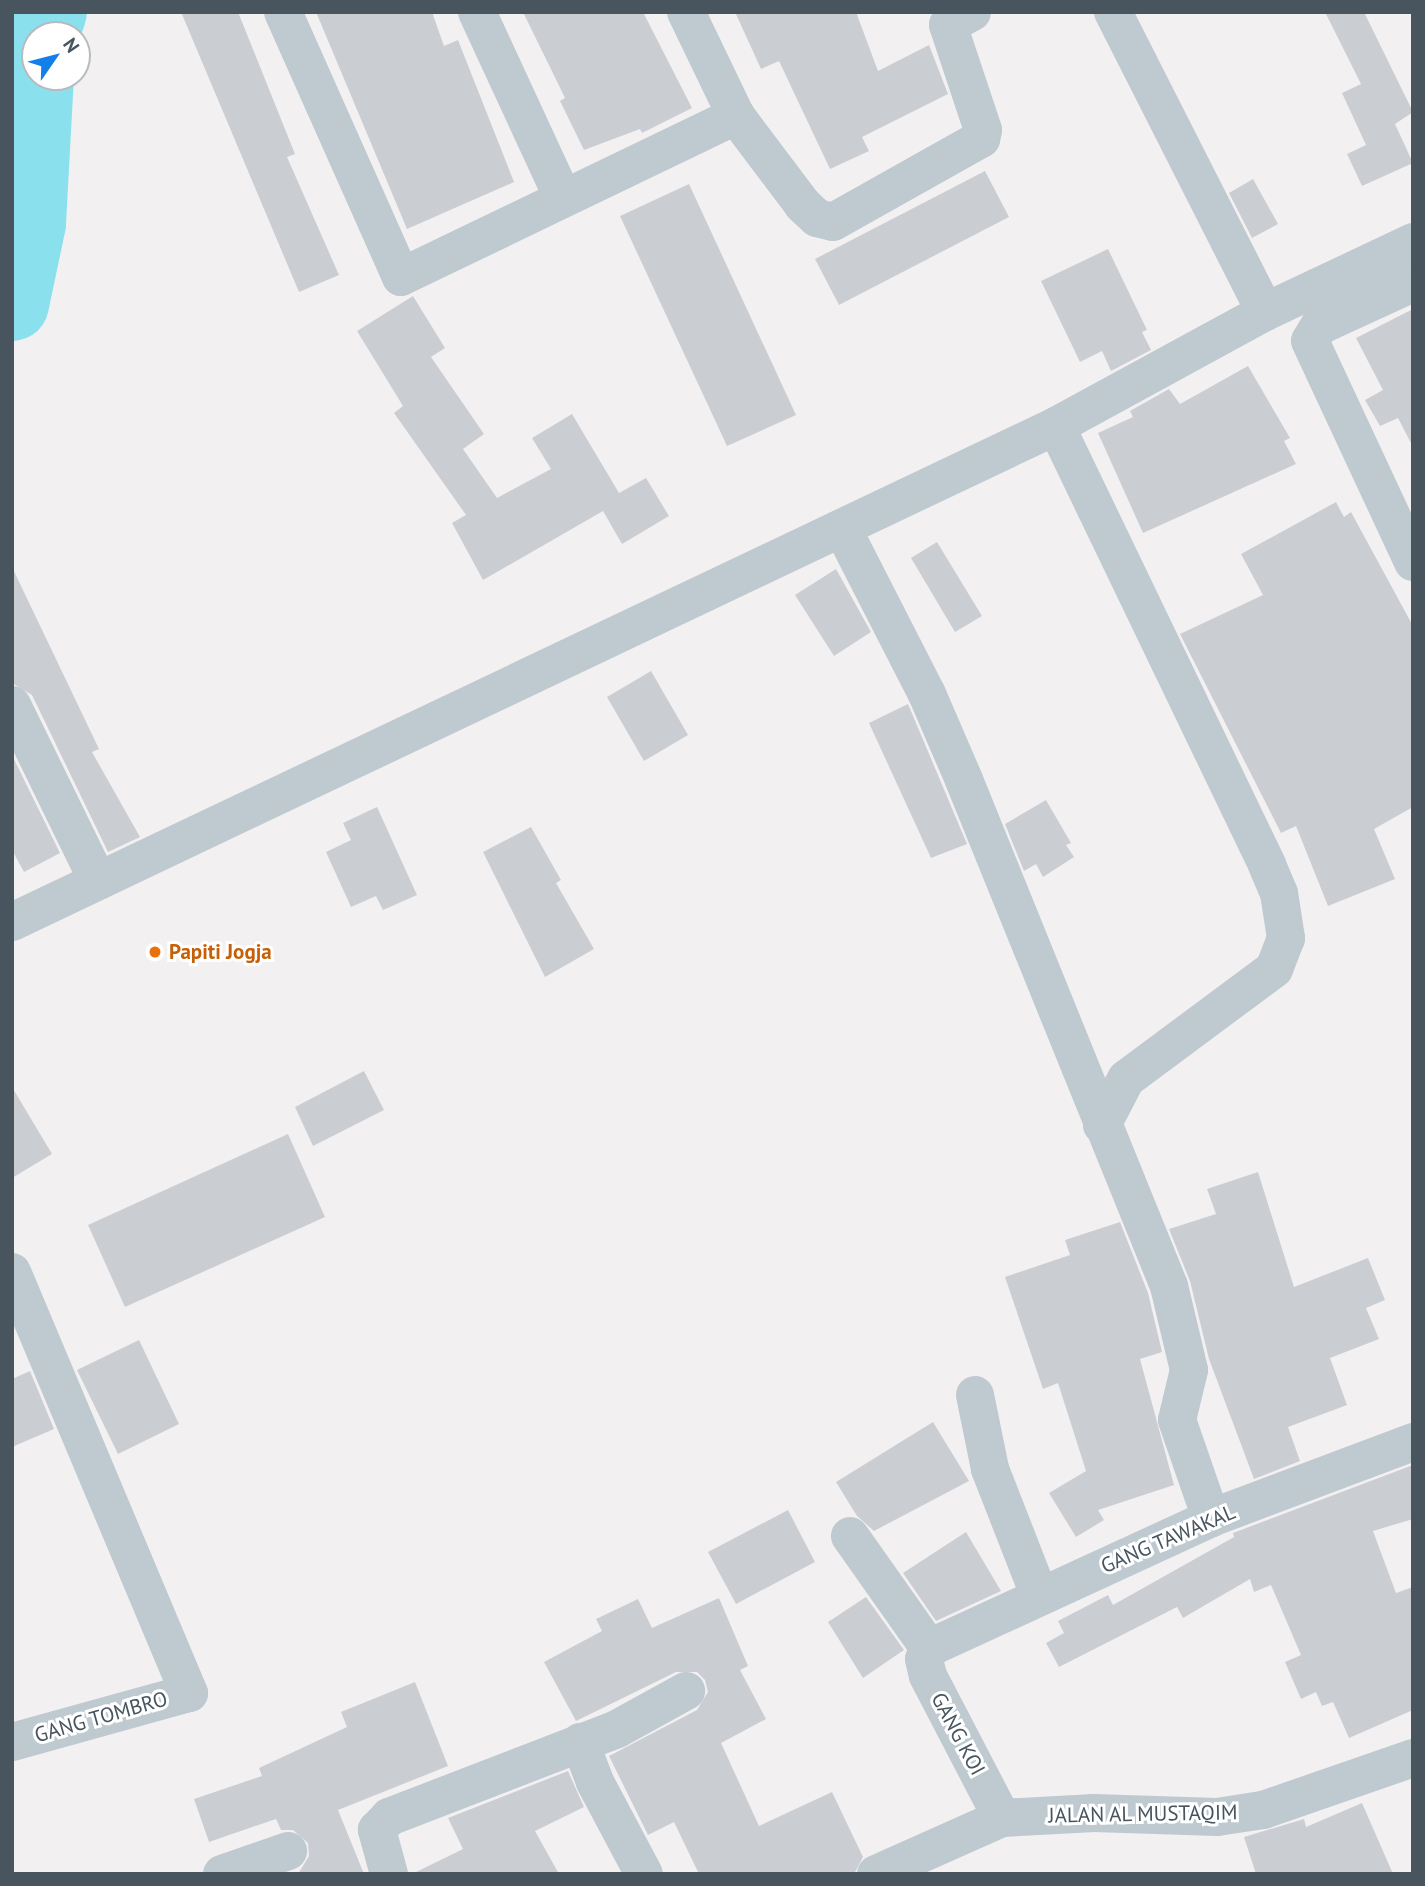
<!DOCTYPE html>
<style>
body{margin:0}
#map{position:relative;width:1425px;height:1886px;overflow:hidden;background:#f3f0f1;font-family:"PT Sans",sans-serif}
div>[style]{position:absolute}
.river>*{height:74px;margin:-37px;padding:0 37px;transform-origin:37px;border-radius:37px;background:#8be0ee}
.building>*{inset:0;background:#caced3}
.minor>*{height:38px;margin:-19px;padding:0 19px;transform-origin:19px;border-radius:19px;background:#bec9d0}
.dots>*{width:19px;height:19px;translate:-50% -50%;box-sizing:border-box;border:4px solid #fff;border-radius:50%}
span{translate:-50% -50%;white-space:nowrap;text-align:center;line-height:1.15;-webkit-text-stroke:6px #fff;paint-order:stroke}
.food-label{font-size:21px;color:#c56008;font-weight:700}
.left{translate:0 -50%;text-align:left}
.street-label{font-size:21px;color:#48555f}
.frame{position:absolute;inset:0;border:14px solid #48555f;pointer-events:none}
.north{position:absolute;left:21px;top:21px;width:70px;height:70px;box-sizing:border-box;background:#fff;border:2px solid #b6bbbf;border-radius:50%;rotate:55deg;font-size:19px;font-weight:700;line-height:28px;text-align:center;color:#48555f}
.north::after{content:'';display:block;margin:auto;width:24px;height:32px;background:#157fe9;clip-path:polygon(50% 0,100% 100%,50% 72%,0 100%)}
</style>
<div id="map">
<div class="river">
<i style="left:42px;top:35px;width:24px;rotate:-71deg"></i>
<i style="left:12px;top:304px;width:83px;rotate:-78.1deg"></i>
<i style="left:29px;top:223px;width:146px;rotate:-86.9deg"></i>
</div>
<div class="building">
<i style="clip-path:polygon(181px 12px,238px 12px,295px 154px,287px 157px,339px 275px,299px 292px)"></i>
<i style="clip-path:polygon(316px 12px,432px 12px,444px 46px,458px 40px,514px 182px,407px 229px)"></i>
<i style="clip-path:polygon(523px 12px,643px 12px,692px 108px,642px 133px,640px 129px,584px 150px,560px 101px,565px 98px)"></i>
<i style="clip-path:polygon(735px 12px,856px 12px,878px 71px,929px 45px,948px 94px,862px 137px,869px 151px,830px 169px,779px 61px,761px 69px)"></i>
<i style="clip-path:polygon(1325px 12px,1364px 12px,1413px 112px,1395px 124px,1413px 163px,1362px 186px,1347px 154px,1366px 145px,1342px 93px,1361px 84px)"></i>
<i style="clip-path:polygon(985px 171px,1009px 217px,839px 305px,815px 259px)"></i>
<i style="clip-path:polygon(1253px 179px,1278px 224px,1252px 238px,1229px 193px)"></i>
<i style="clip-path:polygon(689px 184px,796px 415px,727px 446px,620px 216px)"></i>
<i style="clip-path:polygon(1108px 249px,1147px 330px,1142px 332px,1151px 350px,1111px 371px,1102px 351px,1080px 362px,1041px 281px)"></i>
<i style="clip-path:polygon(413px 296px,445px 348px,431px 357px,484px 434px,463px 449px,497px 498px,551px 469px,532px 438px,572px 414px,619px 493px,646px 478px,669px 516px,622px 544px,603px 511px,483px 580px,452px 523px,466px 515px,394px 413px,403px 406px,357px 331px)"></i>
<i style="clip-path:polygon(1413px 309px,1413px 447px,1398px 418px,1380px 426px,1365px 400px,1383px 390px,1356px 338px)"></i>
<i style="clip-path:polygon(1248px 366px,1290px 438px,1284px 441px,1296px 464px,1143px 533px,1098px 433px,1133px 417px,1130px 411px,1169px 389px,1180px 404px)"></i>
<i style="clip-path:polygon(1336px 502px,1344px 517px,1351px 512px,1413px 626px,1413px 807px,1374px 829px,1395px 879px,1328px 906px,1296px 826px,1281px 833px,1180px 634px,1263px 595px,1241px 554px)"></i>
<i style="clip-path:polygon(937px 542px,982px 616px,955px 632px,911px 558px)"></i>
<i style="clip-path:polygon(12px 567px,99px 749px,92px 752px,140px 837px,108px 852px,32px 695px,12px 683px)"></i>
<i style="clip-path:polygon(836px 569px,871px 632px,834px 656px,795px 595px)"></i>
<i style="clip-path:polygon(651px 671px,688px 735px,644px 761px,607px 697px)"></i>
<i style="clip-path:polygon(908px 704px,967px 844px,931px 858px,869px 723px)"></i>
<i style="clip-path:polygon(12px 755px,60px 853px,24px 872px,12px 850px)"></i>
<i style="clip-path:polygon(1046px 800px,1071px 843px,1066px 845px,1074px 857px,1043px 877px,1036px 864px,1024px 871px,1005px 824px)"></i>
<i style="clip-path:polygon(377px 807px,417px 895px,383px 910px,376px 896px,351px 907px,326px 852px,351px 840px,343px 823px)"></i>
<i style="clip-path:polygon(531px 827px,561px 880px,556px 883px,594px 949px,545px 977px,483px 852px)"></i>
<i style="clip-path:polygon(364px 1071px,384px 1110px,313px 1146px,295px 1107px)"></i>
<i style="clip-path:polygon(12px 1087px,52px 1154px,12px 1178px)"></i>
<i style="clip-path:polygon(288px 1134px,325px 1217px,125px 1307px,88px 1225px)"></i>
<i style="clip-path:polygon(1258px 1172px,1294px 1287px,1368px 1258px,1385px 1300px,1366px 1308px,1379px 1339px,1330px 1358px,1347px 1405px,1288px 1427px,1300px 1461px,1254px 1479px,1209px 1359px,1190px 1281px,1169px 1229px,1216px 1214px,1207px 1189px)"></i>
<i style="clip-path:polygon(1120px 1222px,1148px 1293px,1162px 1352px,1140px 1359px,1174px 1485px,1098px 1510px,1104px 1520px,1076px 1537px,1049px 1493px,1086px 1471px,1058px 1383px,1043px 1389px,1005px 1277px,1070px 1255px,1065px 1240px)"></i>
<i style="clip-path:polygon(139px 1340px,179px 1424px,118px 1454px,77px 1370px)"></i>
<i style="clip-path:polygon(30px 1371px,54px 1429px,12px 1447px,12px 1379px)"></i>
<i style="clip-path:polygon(933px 1422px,969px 1481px,874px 1531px,857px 1516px,836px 1482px)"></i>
<i style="clip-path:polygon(1413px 1465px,1413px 1519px,1373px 1531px,1396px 1593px,1413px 1587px,1413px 1710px,1349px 1738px,1333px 1702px,1322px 1706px,1316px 1692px,1301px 1699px,1285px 1662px,1301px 1655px,1271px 1585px,1254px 1592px,1250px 1579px,1183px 1618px,1177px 1607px,1059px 1667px,1046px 1643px,1064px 1633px,1058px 1621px,1108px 1595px,1113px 1605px,1234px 1537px,1233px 1533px)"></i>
<i style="clip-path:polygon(788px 1510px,815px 1562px,736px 1604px,708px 1552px)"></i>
<i style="clip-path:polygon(966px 1532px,1001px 1591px,936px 1621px,903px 1573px)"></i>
<i style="clip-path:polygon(866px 1597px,904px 1650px,863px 1678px,828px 1622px)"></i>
<i style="clip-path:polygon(719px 1598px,748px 1666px,740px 1670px,766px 1719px,721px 1743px,759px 1826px,832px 1792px,863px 1857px,854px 1874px,699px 1874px,674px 1822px,648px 1835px,609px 1756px,697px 1710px,708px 1692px,705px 1680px,697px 1672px,676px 1672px,576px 1721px,544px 1662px,602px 1631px,596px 1619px,638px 1599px,652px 1628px)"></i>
<i style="clip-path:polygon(415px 1682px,448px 1766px,338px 1810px,364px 1874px,298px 1874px,309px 1856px,308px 1843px,293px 1830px,281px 1830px,276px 1819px,209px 1842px,194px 1799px,262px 1776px,259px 1768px,347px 1727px,341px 1712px)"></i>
<i style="clip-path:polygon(568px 1771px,584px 1807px,535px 1831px,559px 1874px,412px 1874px,463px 1849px,448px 1818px)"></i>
<i style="clip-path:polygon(1362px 1803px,1393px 1874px,1256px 1874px,1244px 1837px,1304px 1819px,1306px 1827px)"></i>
</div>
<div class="minor">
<i style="left:283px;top:12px;width:290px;rotate:66deg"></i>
<i style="left:401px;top:277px;width:372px;rotate:-25.7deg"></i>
<i style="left:736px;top:116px;width:111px;rotate:53deg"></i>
<i style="left:803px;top:205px;width:19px;rotate:43deg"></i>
<i style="left:817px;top:218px;width:16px;rotate:14deg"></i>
<i style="left:833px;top:222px;width:170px;rotate:-29.3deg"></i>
<i style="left:981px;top:139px;width:9px;rotate:-77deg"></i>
<i style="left:983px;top:130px;width:111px;rotate:-108.4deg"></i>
<i style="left:948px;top:25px;width:27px;rotate:-28deg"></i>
<i style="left:477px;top:12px;width:203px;rotate:65.2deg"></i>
<i style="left:686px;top:12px;width:115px;rotate:64.3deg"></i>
<i style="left:1113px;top:12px;width:336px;rotate:63.1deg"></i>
<i style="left:1413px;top:283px;width:103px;rotate:155.4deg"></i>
<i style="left:1319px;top:326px;width:17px;rotate:121deg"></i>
<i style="left:1310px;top:341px;width:244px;rotate:65deg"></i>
<i style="left:1056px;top:426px;width:487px;rotate:64.3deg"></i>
<i style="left:1267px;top:865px;width:30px;rotate:67deg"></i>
<i style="left:1279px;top:893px;width:46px;rotate:81.2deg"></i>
<i style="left:1286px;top:938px;width:33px;rotate:111deg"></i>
<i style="left:1274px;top:969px;width:184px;rotate:143.4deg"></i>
<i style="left:1126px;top:1079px;width:52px;rotate:117.6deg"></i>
<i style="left:842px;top:528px;width:186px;rotate:62.9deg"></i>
<i style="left:927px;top:694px;width:94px;rotate:66.7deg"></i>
<i style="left:964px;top:780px;width:546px;rotate:67.95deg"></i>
<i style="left:1169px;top:1286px;width:86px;rotate:76.6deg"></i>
<i style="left:1189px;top:1370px;width:51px;rotate:103.5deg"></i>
<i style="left:1177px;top:1420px;width:104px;rotate:70.9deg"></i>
<i style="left:12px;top:705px;width:196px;rotate:64deg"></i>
<i style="left:12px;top:922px;width:1156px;rotate:-25.41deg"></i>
<i style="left:1056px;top:426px;width:238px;rotate:-28.6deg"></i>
<i style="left:1265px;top:312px;width:164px;rotate:-25.3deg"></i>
<i style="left:12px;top:1272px;width:457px;rotate:67.2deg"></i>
<i style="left:189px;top:1693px;width:184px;rotate:164.5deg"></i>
<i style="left:975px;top:1395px;width:76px;rotate:78.5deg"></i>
<i style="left:990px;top:1469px;width:135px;rotate:68.7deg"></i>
<i style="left:850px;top:1536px;width:137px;rotate:54.8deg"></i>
<i style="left:929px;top:1648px;width:311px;rotate:-24.7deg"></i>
<i style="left:1211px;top:1518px;width:216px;rotate:-20.6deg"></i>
<i style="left:929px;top:1648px;width:12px;rotate:114deg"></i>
<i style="left:924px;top:1659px;width:17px;rotate:77deg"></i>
<i style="left:928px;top:1676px;width:160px;rotate:62.5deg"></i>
<i style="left:580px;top:1742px;width:43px;rotate:69.4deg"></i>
<i style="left:595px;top:1782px;width:104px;rotate:62deg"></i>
<i style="left:222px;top:1874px;width:70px;rotate:-19.2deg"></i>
<i style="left:389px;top:1874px;width:46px;rotate:-105.3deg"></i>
<i style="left:377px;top:1830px;width:18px;rotate:-47deg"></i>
<i style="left:389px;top:1817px;width:244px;rotate:-21.1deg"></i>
<i style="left:617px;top:1729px;width:79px;rotate:-28.8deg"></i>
<i style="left:876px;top:1874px;width:138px;rotate:-24deg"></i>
<i style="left:1002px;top:1818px;width:92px;rotate:-3.1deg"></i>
<i style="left:1094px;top:1813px;width:123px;rotate:1.9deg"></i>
<i style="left:1217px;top:1817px;width:47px;rotate:-8.7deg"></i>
<i style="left:1263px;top:1810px;width:159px;rotate:-19.1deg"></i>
</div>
<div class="dots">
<i style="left:155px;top:952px;background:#e8710a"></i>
</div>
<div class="food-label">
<span class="left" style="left:169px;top:952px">Papiti Jogja</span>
</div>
<div class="street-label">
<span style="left:1168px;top:1539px;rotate:-23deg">GANG TAWAKAL</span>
<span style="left:101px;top:1717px;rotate:-16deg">GANG TOMBRO</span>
<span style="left:958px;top:1734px;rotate:62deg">GANG KOI</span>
<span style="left:1143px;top:1814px;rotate:-1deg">JALAN AL MUSTAQIM</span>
</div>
<div class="frame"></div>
<div class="north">N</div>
</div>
